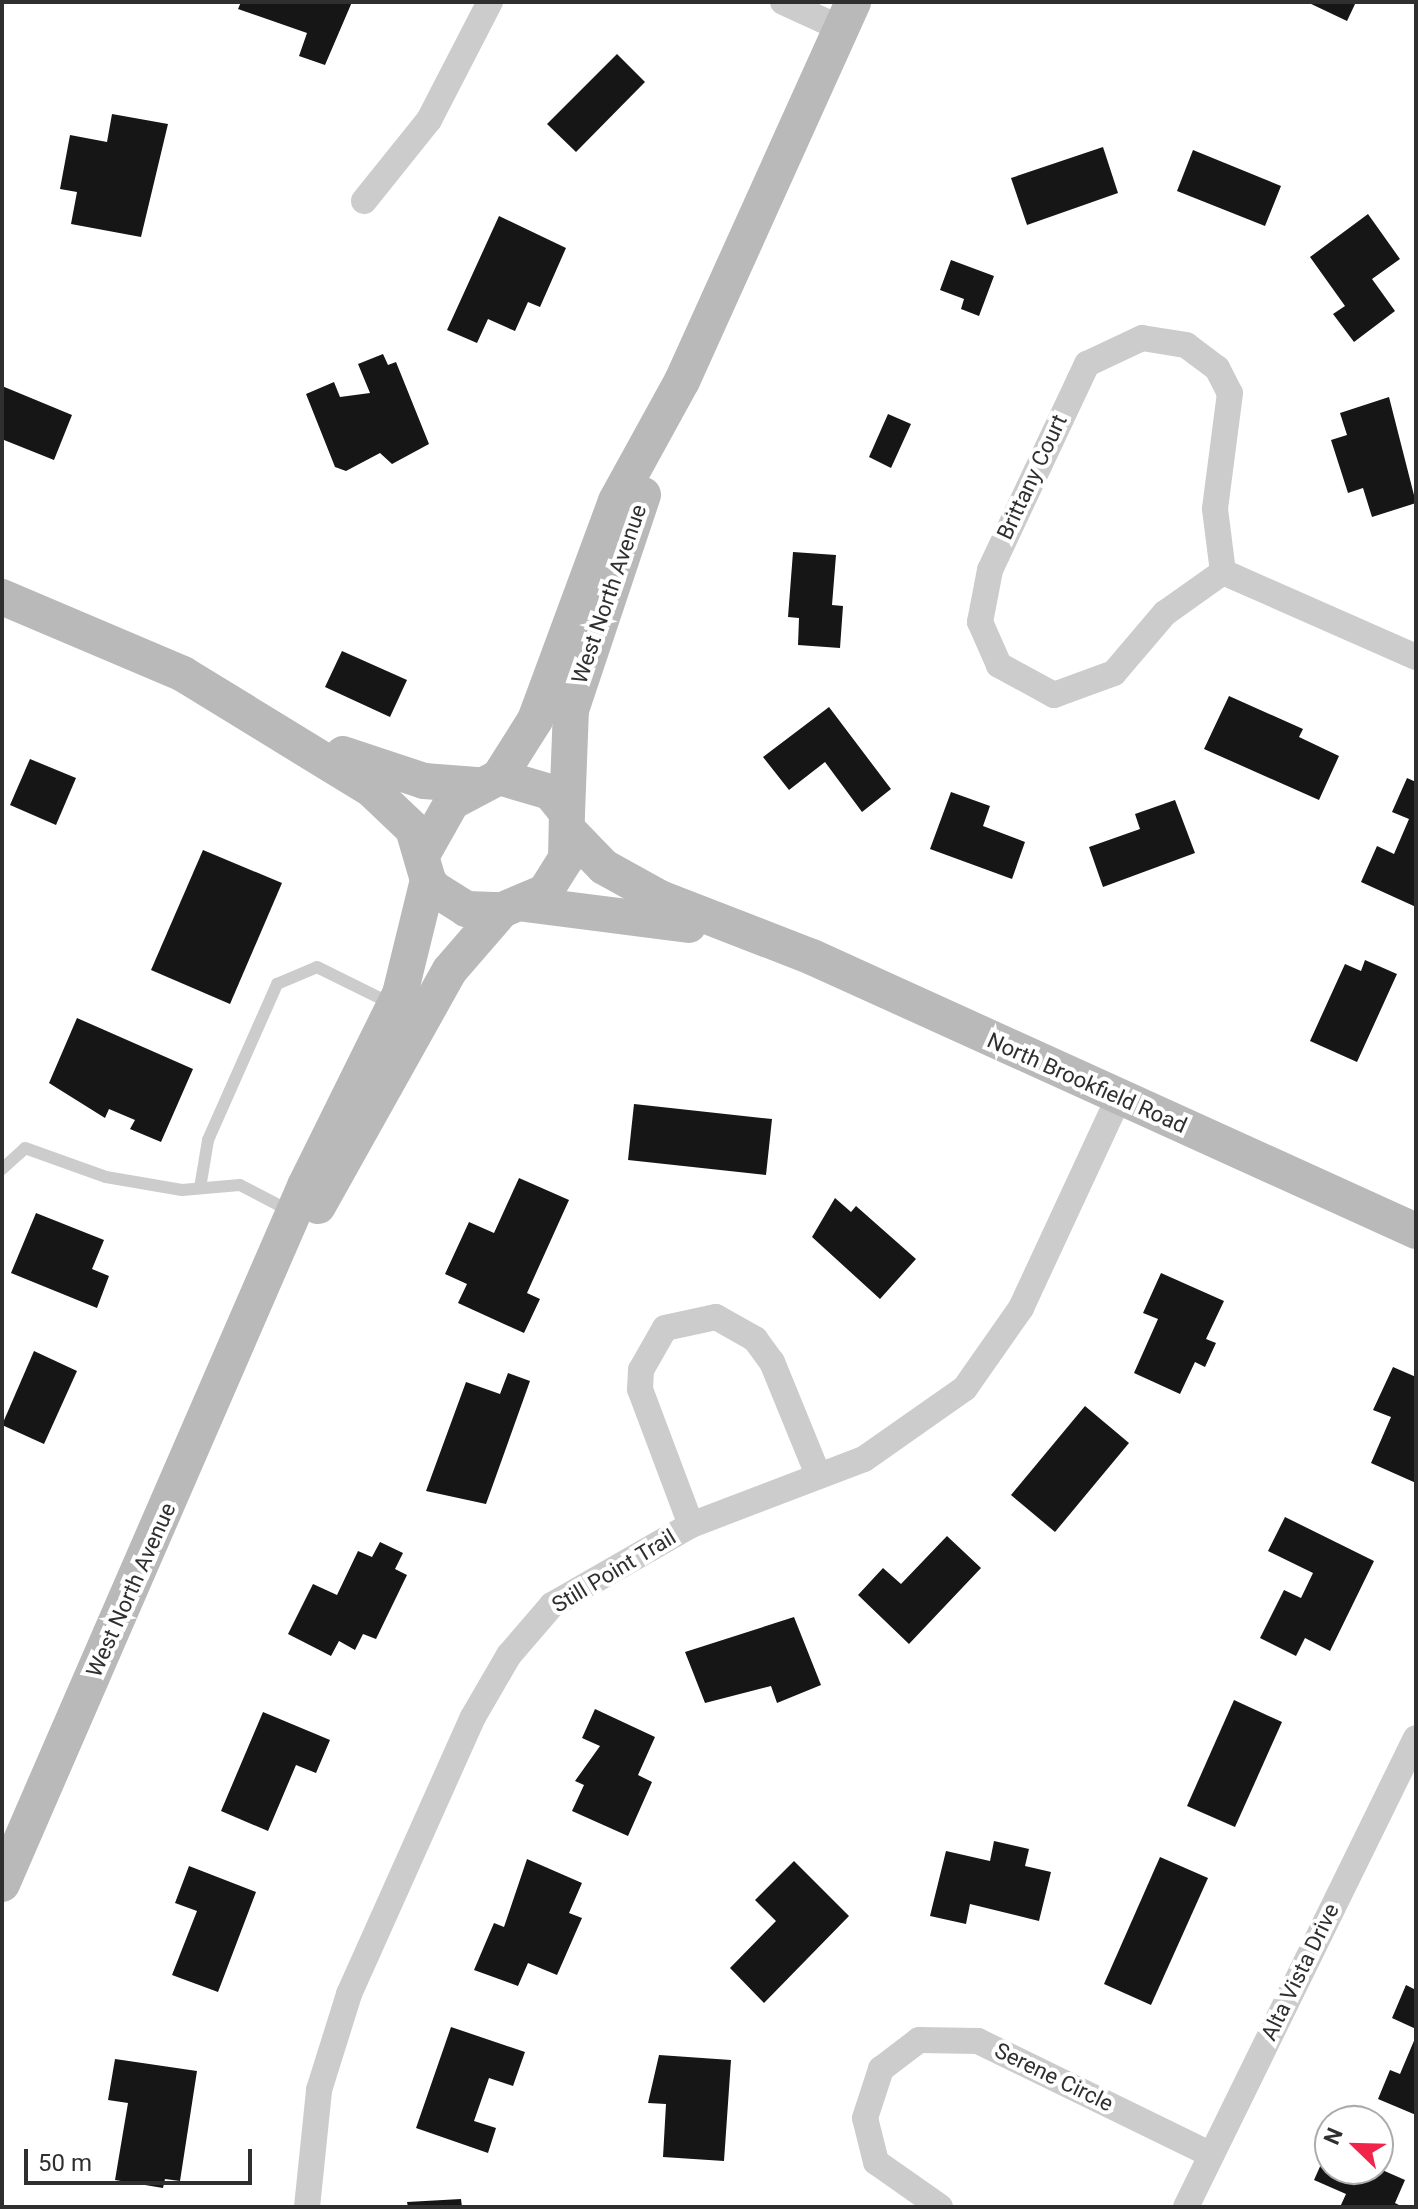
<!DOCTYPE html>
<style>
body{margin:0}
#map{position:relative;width:1418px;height:2209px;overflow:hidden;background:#fff;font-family:Roboto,sans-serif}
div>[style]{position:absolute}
.building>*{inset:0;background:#161616}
.lane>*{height:12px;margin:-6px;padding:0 6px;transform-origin:6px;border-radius:6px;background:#ccc}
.street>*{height:26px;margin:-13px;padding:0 13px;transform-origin:13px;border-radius:13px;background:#ccc}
.secondary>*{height:36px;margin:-18px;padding:0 18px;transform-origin:18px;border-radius:18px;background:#b9b9b9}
span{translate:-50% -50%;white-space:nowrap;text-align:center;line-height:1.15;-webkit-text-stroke:8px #fff;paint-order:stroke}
.street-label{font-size:22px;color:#2f2f2f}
.frame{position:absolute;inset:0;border:4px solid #2f2f2f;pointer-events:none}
.north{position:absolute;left:1314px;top:2105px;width:80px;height:80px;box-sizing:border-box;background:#fff;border:2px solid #acacac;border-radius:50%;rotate:293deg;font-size:22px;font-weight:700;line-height:32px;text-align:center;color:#2f2f2f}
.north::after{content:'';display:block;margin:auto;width:28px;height:36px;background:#f22449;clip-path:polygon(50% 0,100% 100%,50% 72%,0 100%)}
.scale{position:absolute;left:24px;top:2149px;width:228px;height:36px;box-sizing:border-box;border:4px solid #2f2f2f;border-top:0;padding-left:10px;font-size:24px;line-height:28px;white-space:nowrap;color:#2f2f2f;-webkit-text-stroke:6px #fff;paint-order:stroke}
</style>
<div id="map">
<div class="building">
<i style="clip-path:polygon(241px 2px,352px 2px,325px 65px,299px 56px,307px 33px,238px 9px)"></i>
<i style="clip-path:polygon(1307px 2px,1356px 2px,1347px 21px)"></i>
<i style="clip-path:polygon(617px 54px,645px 82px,576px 152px,547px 124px)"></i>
<i style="clip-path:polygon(112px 114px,168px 124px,141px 237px,71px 224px,77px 192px,60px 189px,70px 135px,107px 142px)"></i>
<i style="clip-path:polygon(1103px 147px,1118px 193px,1027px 225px,1011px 178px)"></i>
<i style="clip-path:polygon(1193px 150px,1281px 186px,1265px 226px,1177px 191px)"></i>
<i style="clip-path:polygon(1368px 214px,1400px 259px,1372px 279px,1395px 311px,1354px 342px,1333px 314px,1345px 306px,1310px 257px)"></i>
<i style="clip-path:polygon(499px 216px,566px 248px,540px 307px,528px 302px,515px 331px,488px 319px,477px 343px,447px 330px)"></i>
<i style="clip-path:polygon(951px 260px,994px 276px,979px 316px,961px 309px,964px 299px,940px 290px)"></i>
<i style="clip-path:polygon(383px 354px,388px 365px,396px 362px,429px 444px,392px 464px,380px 453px,346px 471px,335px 467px,306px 394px,334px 382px,340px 397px,370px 393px,358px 364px)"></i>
<i style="clip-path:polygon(2px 386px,72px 415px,54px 460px,4px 440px,2px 445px)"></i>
<i style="clip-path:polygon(1389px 397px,1416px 503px,1372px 517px,1363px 488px,1348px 493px,1331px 440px,1347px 435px,1340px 413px)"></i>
<i style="clip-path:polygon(888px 414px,911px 424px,891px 468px,869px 457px)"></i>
<i style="clip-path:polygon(793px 552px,836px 555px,832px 605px,843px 606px,840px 648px,798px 645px,799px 618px,788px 617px)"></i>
<i style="clip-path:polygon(342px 651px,407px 680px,390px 717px,325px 687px)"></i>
<i style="clip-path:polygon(1229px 696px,1303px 729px,1299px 737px,1339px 756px,1319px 800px,1204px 749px)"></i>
<i style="clip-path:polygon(829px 707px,891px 789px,862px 812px,825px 762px,789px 790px,763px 757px)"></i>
<i style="clip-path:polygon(30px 759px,76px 778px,56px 825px,10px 805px)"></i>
<i style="clip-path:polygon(1407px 778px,1416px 782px,1416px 907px,1361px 882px,1377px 846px,1394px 854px,1409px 819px,1392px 812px)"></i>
<i style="clip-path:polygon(951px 792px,990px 806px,983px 826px,1025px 842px,1012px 879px,930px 849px)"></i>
<i style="clip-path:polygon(1175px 800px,1195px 853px,1103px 887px,1089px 847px,1140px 829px,1135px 814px)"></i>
<i style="clip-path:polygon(203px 850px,282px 883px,230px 1004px,151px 970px)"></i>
<i style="clip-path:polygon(1365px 960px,1397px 974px,1357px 1062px,1310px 1041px,1345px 964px,1361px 971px)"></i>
<i style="clip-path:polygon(77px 1018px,193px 1069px,161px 1142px,130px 1129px,135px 1120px,109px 1109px,105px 1118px,49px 1083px)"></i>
<i style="clip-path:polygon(634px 1104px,772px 1119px,766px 1175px,628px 1160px)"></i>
<i style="clip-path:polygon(519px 1178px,569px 1200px,527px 1293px,540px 1299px,524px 1333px,458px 1303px,467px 1284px,445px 1274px,469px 1222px,494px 1233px)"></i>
<i style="clip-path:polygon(835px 1198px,851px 1212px,856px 1206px,916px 1259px,880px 1299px,812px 1237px)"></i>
<i style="clip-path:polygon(36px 1213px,104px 1240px,92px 1269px,109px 1276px,97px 1308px,11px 1273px)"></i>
<i style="clip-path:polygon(1161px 1273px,1224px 1301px,1206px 1339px,1216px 1343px,1205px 1367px,1195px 1362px,1180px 1394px,1134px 1373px,1158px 1319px,1143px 1313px)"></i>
<i style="clip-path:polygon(34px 1351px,77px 1371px,44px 1444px,2px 1425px)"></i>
<i style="clip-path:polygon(1393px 1367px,1416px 1377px,1416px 1483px,1371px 1463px,1391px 1417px,1373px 1410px)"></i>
<i style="clip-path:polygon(508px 1373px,530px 1381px,486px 1504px,426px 1491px,466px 1382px,500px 1394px)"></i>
<i style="clip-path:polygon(1085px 1406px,1129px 1443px,1055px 1532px,1011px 1495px)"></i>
<i style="clip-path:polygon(1285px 1517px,1374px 1561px,1330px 1651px,1305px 1638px,1296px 1656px,1260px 1638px,1284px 1590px,1301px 1598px,1313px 1573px,1268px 1551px)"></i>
<i style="clip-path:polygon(947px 1536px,981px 1568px,909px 1644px,858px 1595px,883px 1568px,901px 1584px)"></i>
<i style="clip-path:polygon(380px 1542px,403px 1553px,395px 1569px,407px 1575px,376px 1639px,363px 1634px,355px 1650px,339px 1641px,331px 1656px,288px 1634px,313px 1584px,337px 1595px,358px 1551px,372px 1557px)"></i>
<i style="clip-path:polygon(794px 1617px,821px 1685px,777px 1703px,771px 1686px,705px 1703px,685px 1652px)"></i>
<i style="clip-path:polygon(1234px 1700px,1282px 1722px,1235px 1827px,1187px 1806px)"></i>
<i style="clip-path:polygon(595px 1709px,655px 1737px,638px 1775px,652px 1782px,628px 1836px,572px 1811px,584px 1785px,575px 1781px,600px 1746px,582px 1738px)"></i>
<i style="clip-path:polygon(263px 1712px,330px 1740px,316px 1773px,296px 1765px,268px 1831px,221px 1811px)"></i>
<i style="clip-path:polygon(994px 1841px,1029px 1849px,1025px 1866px,1051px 1872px,1039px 1921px,970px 1904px,966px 1924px,930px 1916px,946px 1851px,990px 1861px)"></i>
<i style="clip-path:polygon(1160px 1857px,1208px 1878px,1151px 2005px,1104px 1984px)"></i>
<i style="clip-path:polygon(527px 1859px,582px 1883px,569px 1913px,582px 1918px,557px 1975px,528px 1963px,518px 1986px,474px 1970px,494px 1923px,504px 1927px)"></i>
<i style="clip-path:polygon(794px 1861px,849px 1916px,764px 2003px,730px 1968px,776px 1921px,755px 1900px)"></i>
<i style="clip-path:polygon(189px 1866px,256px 1892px,218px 1992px,172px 1975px,197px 1911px,175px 1903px)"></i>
<i style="clip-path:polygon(1406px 1985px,1416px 1990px,1416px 2029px,1392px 2018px)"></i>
<i style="clip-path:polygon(451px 2027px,525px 2052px,513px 2086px,489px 2078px,474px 2121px,496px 2128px,488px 2153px,416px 2128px)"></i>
<i style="clip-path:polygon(1416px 2036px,1416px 2115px,1378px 2099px,1390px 2070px,1400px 2074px)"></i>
<i style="clip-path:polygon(659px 2055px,731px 2060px,724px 2161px,663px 2157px,666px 2104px,648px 2103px)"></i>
<i style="clip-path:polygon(115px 2059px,197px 2071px,180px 2181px,165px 2179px,163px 2188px,115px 2180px,128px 2103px,108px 2100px)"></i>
<i style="clip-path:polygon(1330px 2144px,1330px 2169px,1380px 2169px,1405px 2180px,1395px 2203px,1403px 2207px,1340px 2207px,1346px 2194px,1314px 2180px)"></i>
<i style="clip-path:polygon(461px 2199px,462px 2207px,408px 2207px,407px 2202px)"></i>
</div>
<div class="lane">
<i style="left:2px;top:1169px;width:31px;rotate:-42deg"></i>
<i style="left:25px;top:1148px;width:86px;rotate:19.7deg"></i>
<i style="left:106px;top:1177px;width:77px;rotate:9.7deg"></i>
<i style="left:182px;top:1190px;width:58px;rotate:-4.9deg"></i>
<i style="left:240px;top:1185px;width:56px;rotate:27.5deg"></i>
<i style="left:200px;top:1188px;width:49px;rotate:-80.5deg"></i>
<i style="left:208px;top:1140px;width:171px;rotate:-66.1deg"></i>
<i style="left:277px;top:984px;width:43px;rotate:-23deg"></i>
<i style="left:317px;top:967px;width:81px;rotate:26.3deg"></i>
</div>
<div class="street">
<i style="left:783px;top:2px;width:63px;rotate:24.5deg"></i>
<i style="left:364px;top:201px;width:104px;rotate:-51.3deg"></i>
<i style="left:429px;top:120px;width:133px;rotate:-62.7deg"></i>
<i style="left:1142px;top:338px;width:45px;rotate:9deg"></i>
<i style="left:1186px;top:345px;width:39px;rotate:37deg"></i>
<i style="left:1217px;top:368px;width:28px;rotate:63deg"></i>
<i style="left:1230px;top:393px;width:117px;rotate:97.4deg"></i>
<i style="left:1215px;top:509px;width:64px;rotate:82.8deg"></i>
<i style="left:1223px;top:572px;width:71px;rotate:144.7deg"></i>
<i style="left:1165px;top:613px;width:79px;rotate:130.4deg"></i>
<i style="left:1114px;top:673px;width:64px;rotate:159.9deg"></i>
<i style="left:1054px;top:695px;width:63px;rotate:-151.4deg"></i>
<i style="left:999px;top:665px;width:47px;rotate:-113.8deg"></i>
<i style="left:980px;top:622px;width:53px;rotate:-79.1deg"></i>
<i style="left:990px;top:570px;width:228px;rotate:-64.8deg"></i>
<i style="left:1087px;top:364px;width:61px;rotate:-25.3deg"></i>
<i style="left:1223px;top:572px;width:211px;rotate:23.8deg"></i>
<i style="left:691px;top:1525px;width:145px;rotate:-110.6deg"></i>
<i style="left:640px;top:1389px;width:19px;rotate:-87deg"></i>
<i style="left:641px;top:1370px;width:48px;rotate:-60.3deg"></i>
<i style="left:665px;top:1328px;width:52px;rotate:-12.2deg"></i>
<i style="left:716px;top:1317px;width:45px;rotate:29.4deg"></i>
<i style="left:755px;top:1339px;width:29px;rotate:54deg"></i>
<i style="left:772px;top:1362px;width:119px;rotate:67.8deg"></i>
<i style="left:307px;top:2207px;width:118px;rotate:-84.1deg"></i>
<i style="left:319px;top:2090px;width:101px;rotate:-72.6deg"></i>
<i style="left:349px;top:1994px;width:303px;rotate:-65.9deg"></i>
<i style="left:473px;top:1717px;width:72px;rotate:-59.9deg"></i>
<i style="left:509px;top:1655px;width:66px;rotate:-49.3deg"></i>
<i style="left:552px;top:1605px;width:160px;rotate:-29.9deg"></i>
<i style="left:691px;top:1525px;width:185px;rotate:-20.9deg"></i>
<i style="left:864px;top:1459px;width:123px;rotate:-35.1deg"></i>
<i style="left:965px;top:1388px;width:98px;rotate:-55deg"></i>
<i style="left:1021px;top:1308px;width:233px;rotate:-65.1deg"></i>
<i style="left:940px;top:2207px;width:78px;rotate:-144.9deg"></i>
<i style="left:876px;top:2162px;width:45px;rotate:-104deg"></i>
<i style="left:865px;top:2118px;width:52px;rotate:-71.9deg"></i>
<i style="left:881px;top:2069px;width:48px;rotate:-37.3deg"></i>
<i style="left:919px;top:2040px;width:59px;rotate:1deg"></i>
<i style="left:978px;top:2041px;width:258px;rotate:26deg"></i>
<i style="left:1186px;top:2207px;width:522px;rotate:-63.88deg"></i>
</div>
<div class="secondary">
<i style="left:2px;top:597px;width:197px;rotate:23deg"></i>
<i style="left:183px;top:674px;width:222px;rotate:31.5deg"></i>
<i style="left:372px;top:790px;width:57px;rotate:43.6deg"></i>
<i style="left:413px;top:829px;width:53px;rotate:73.6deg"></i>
<i style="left:428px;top:880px;width:9px;rotate:58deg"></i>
<i style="left:433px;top:888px;width:39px;rotate:32deg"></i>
<i style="left:466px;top:909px;width:36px;rotate:2deg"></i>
<i style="left:502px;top:910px;width:47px;rotate:-22.7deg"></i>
<i style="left:545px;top:892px;width:39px;rotate:-58deg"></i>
<i style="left:566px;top:859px;width:46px;rotate:-88.8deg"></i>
<i style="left:567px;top:813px;width:27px;rotate:-129deg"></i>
<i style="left:550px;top:792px;width:53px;rotate:-163.6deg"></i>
<i style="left:499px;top:777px;width:53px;rotate:152deg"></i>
<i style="left:452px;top:802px;width:61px;rotate:119.5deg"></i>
<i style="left:343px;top:754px;width:85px;rotate:18.4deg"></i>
<i style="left:424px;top:781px;width:52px;rotate:4.4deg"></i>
<i style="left:499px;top:777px;width:67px;rotate:-57.7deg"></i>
<i style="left:535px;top:720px;width:233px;rotate:-69.7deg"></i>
<i style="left:616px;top:501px;width:137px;rotate:-61.2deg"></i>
<i style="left:682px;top:381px;width:416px;rotate:-65.7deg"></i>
<i style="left:567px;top:813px;width:103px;rotate:-87.8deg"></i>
<i style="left:571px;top:710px;width:227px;rotate:-71.5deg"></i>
<i style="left:571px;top:833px;width:47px;rotate:45.9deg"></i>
<i style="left:604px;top:867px;width:64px;rotate:29deg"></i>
<i style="left:660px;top:898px;width:163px;rotate:21.2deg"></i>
<i style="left:812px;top:957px;width:663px;rotate:24.4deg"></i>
<i style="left:525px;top:904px;width:165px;rotate:7.3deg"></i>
<i style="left:318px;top:1206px;width:270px;rotate:-60.8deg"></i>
<i style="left:450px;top:970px;width:79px;rotate:-49.1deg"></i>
<i style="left:2px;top:1884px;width:761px;rotate:-66.53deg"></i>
<i style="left:305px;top:1186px;width:214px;rotate:-63.7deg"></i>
<i style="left:400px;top:994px;width:117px;rotate:-76.2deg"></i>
</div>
<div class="street-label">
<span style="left:1032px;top:477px;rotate:-65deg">Brittany Court</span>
<span style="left:609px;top:594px;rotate:-71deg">West North Avenue</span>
<span style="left:1087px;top:1083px;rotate:24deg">North Brookfield Road</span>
<span style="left:614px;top:1571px;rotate:-31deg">Still Point Trail</span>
<span style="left:131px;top:1590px;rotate:-66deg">West North Avenue</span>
<span style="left:1300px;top:1972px;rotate:-64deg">Alta Vista Drive</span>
<span style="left:1054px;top:2077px;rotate:26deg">Serene Circle</span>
</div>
<div class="frame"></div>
<div class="north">N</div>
<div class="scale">50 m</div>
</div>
